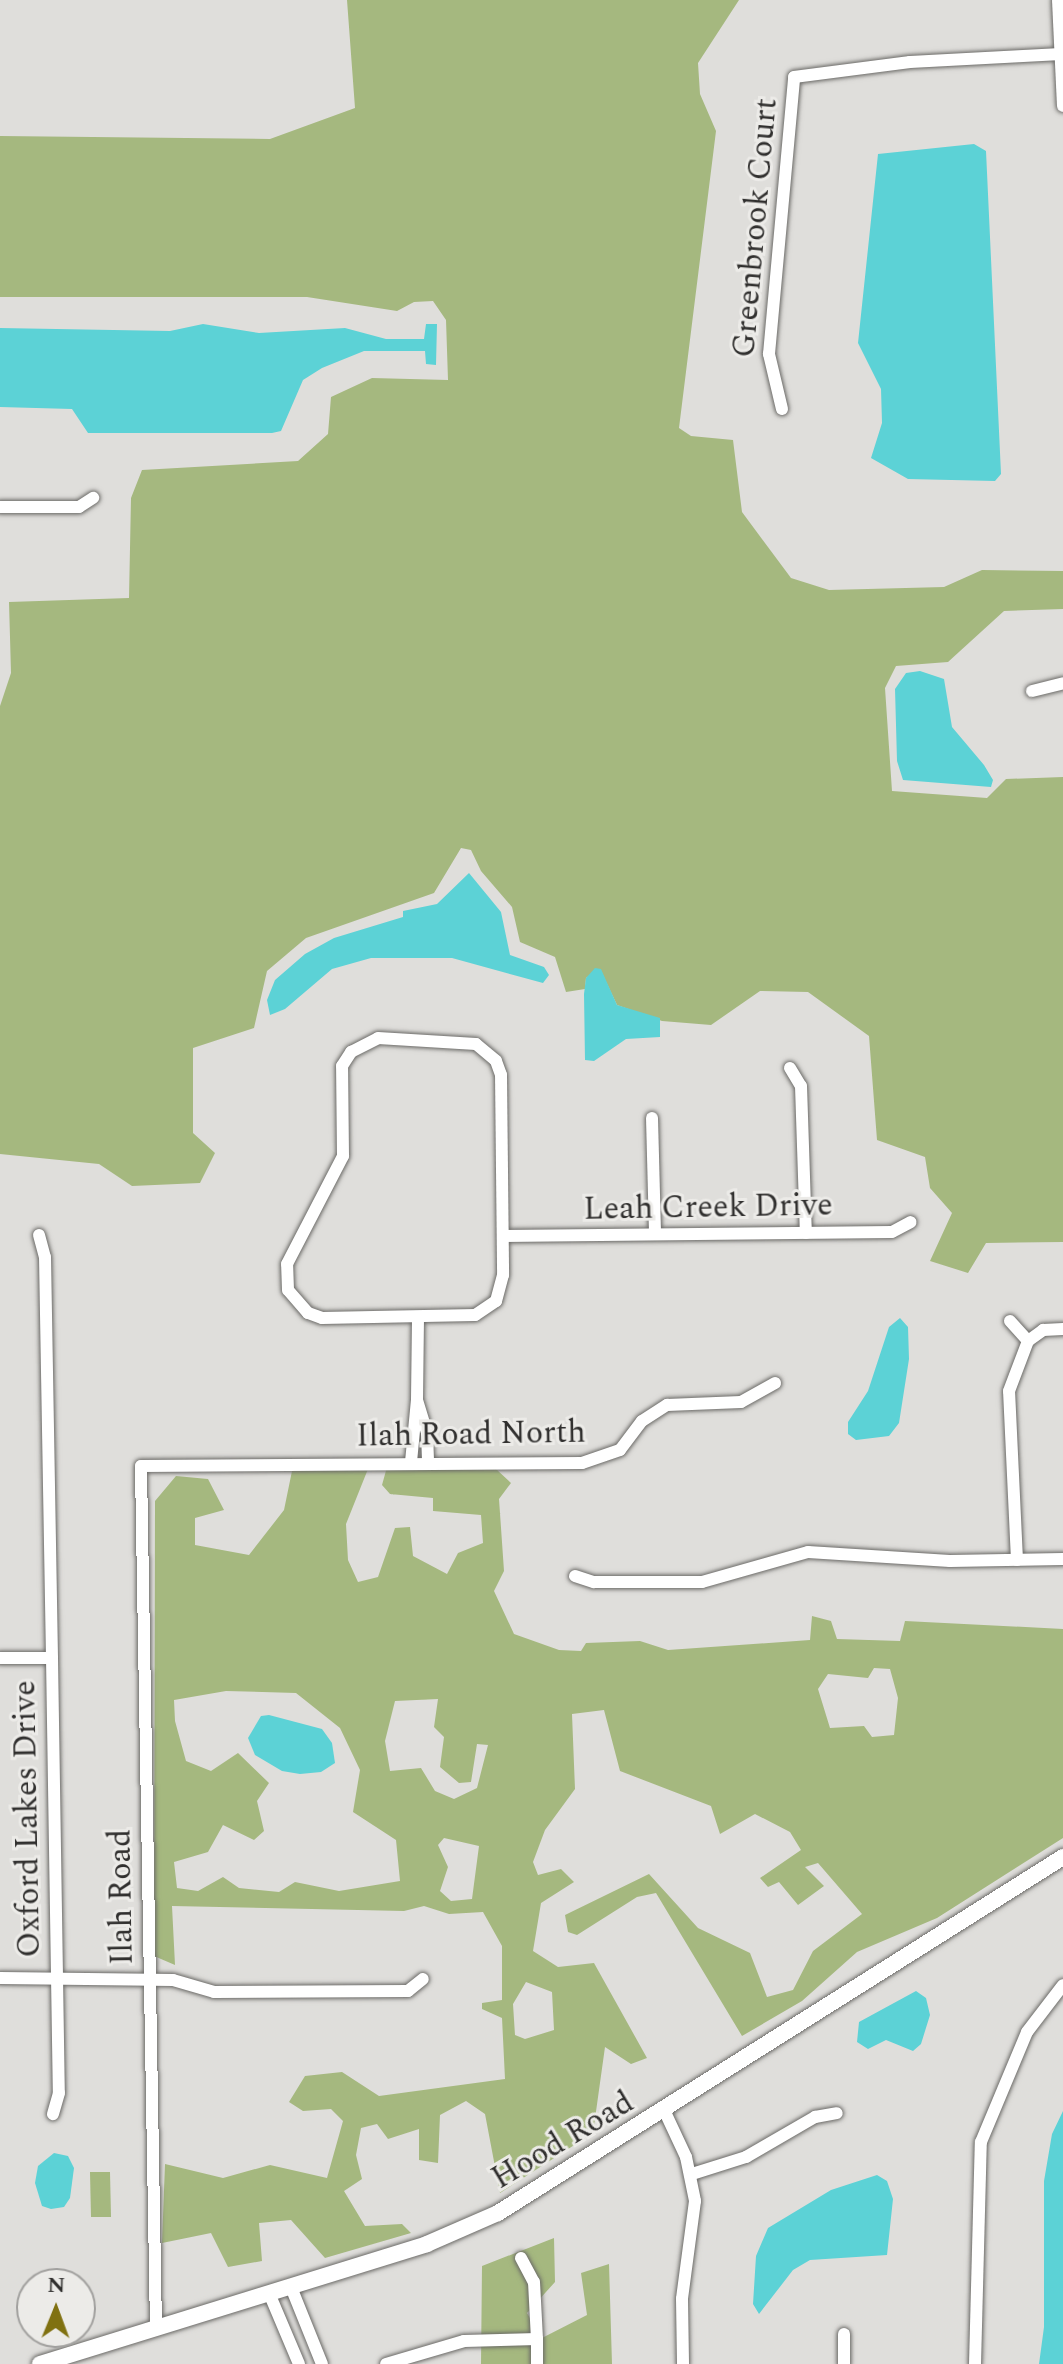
<!DOCTYPE html>
<style>
body{margin:0}
#map{position:relative;width:1063px;height:2364px;overflow:hidden;background:#dfdedb;font-family:Spectral,serif}
div>[style]{position:absolute}
.green>*{inset:0;background:#a5b87f}
.water>*{inset:0;background:#5cd2d6}
.roads{filter:drop-shadow(0 0 2px #6b6a67) drop-shadow(0 0 2px #6b6a67)}
.minor>*{height:12px;margin:-6px;padding:0 6px;transform-origin:6px;border-radius:6px;background:#fff}
.tertiary>*{height:16px;margin:-8px;padding:0 8px;transform-origin:8px;border-radius:8px;background:#fff}
span{translate:-50% -50%;white-space:nowrap;text-align:center;line-height:1.15;-webkit-text-stroke:6px #ecebe8;paint-order:stroke}
.street-label{font-size:32px;color:#302f2e}
.north{position:absolute;left:16px;top:2268px;width:80px;height:80px;box-sizing:border-box;background:#ecebe8;border:2px solid #a1a09e;border-radius:50%;rotate:1deg;font-size:22px;font-weight:700;line-height:32px;text-align:center;color:#302f2e}
.north::after{content:'';display:block;margin:auto;width:28px;height:36px;background:#807111;clip-path:polygon(50% 0,100% 100%,50% 72%,0 100%)}
</style>
<div id="map">
<div class="green">
<i style="clip-path:polygon(347px 0,739px 0,698px 63px,700px 94px,716px 131px,679px 428px,691px 436px,733px 440px,742px 512px,791px 578px,829px 590px,944px 587px,982px 570px,1063px 571px,1063px 609px,1004px 611px,948px 662px,896px 666px,885px 688px,892px 791px,987px 798px,1006px 779px,1063px 777px,1063px 1242px,986px 1243px,968px 1273px,930px 1261px,952px 1213px,930px 1188px,925px 1157px,877px 1140px,869px 1036px,808px 992px,760px 991px,711px 1025px,662px 1021px,617px 1005px,600px 969px,586px 978px,585px 989px,566px 992px,555px 957px,520px 942px,512px 907px,481px 871px,471px 850px,461px 848px,434px 893px,306px 938px,267px 971px,254px 1028px,193px 1048px,193px 1133px,215px 1153px,200px 1183px,132px 1186px,99px 1164px,0 1154px,0 706px,11px 673px,9px 602px,129px 598px,131px 498px,142px 470px,298px 461px,328px 434px,331px 397px,372px 378px,448px 380px,446px 320px,433px 301px,414px 302px,397px 311px,307px 297px,0 297px,0 136px,270px 139px,355px 108px)"></i>
<i style="clip-path:polygon(evenodd,387px 1467px,496px 1469px,511px 1483px,499px 1499px,504px 1571px,494px 1591px,514px 1634px,559px 1650px,581px 1651px,586px 1643px,640px 1641px,668px 1650px,810px 1640px,812px 1616px,831px 1621px,837px 1639px,900px 1641px,905px 1621px,1063px 1629px,1063px 1838px,937px 1918px,857px 1952px,802px 2001px,742px 2036px,656px 1893px,637px 1897px,577px 1935px,568px 1932px,565px 1915px,649px 1874px,698px 1928px,750px 1953px,767px 1997px,793px 1990px,813px 1951px,862px 1914px,818px 1863px,805px 1867px,824px 1886px,798px 1905px,779px 1882px,768px 1887px,760px 1878px,801px 1850px,790px 1832px,755px 1814px,720px 1834px,711px 1806px,620px 1771px,604px 1710px,572px 1714px,575px 1789px,545px 1830px,533px 1862px,538px 1875px,561px 1869px,574px 1882px,541px 1903px,533px 1951px,558px 1967px,594px 1963px,647px 2058px,631px 2064px,605px 2047px,593px 2133px,500px 2193px,485px 2114px,466px 2101px,440px 2115px,438px 2163px,419px 2160px,419px 2129px,388px 2139px,377px 2124px,361px 2128px,356px 2155px,362px 2179px,344px 2191px,365px 2226px,402px 2224px,411px 2233px,325px 2258px,291px 2220px,259px 2223px,262px 2261px,228px 2267px,211px 2233px,162px 2243px,165px 2164px,223px 2178px,270px 2165px,327px 2178px,343px 2121px,331px 2109px,303px 2111px,289px 2102px,305px 2076px,342px 2072px,379px 2096px,505px 2079px,502px 2018px,482px 2009px,482px 2003px,502px 2000px,502px 1946px,483px 1912px,449px 1914px,424px 1906px,404px 1911px,172px 1906px,175px 1965px,154px 1956px,155px 1501px,176px 1476px,208px 1479px,224px 1510px,195px 1518px,195px 1545px,249px 1555px,284px 1510px,292px 1471px,368px 1469px,346px 1524px,348px 1560px,358px 1582px,378px 1577px,395px 1528px,410px 1527px,413px 1556px,447px 1574px,458px 1553px,483px 1543px,481px 1515px,433px 1511px,433px 1498px,390px 1494px,382px 1485px,387px 1467px,874px 1668px,890px 1669px,898px 1698px,894px 1735px,872px 1737px,864px 1726px,830px 1728px,818px 1689px,828px 1674px,868px 1678px,874px 1668px,387px 1467px,226px 1691px,296px 1693px,340px 1728px,360px 1770px,353px 1812px,396px 1840px,400px 1881px,339px 1891px,295px 1882px,279px 1892px,239px 1888px,223px 1877px,198px 1891px,177px 1888px,174px 1862px,208px 1852px,223px 1825px,254px 1840px,264px 1831px,257px 1801px,269px 1783px,238px 1753px,211px 1771px,186px 1761px,175px 1721px,174px 1700px,226px 1691px,387px 1467px,438px 1699px,434px 1727px,444px 1737px,440px 1767px,459px 1783px,471px 1782px,477px 1744px,488px 1745px,477px 1788px,454px 1799px,435px 1791px,421px 1768px,390px 1771px,385px 1741px,395px 1701px,438px 1699px,387px 1467px,444px 1838px,479px 1846px,472px 1899px,451px 1901px,440px 1891px,448px 1867px,438px 1845px,444px 1838px,387px 1467px,526px 1982px,552px 1992px,554px 2030px,525px 2039px,515px 2035px,513px 2004px,526px 1982px)"></i>
<i style="clip-path:polygon(90px 2172px,110px 2172px,111px 2217px,91px 2217px)"></i>
<i style="clip-path:polygon(554px 2238px,555px 2282px,527px 2313px,542px 2338px,587px 2315px,581px 2273px,609px 2264px,612px 2364px,481px 2364px,482px 2266px)"></i>
</div>
<div class="water">
<i style="clip-path:polygon(974px 144px,986px 151px,1001px 474px,995px 481px,908px 479px,871px 458px,882px 423px,881px 389px,858px 343px,878px 154px)"></i>
<i style="clip-path:polygon(203px 324px,259px 333px,345px 328px,386px 339px,424px 339px,426px 324px,437px 324px,436px 365px,426px 364px,425px 351px,364px 351px,322px 368px,303px 380px,281px 431px,272px 433px,88px 433px,72px 409px,0 407px,0 328px,170px 331px)"></i>
<i style="clip-path:polygon(920px 671px,944px 679px,952px 727px,984px 765px,993px 780px,991px 787px,903px 780px,897px 761px,895px 689px,906px 673px)"></i>
<i style="clip-path:polygon(469px 873px,501px 912px,510px 955px,544px 967px,549px 975px,543px 983px,452px 958px,371px 958px,332px 969px,285px 1009px,270px 1015px,267px 1000px,275px 980px,305px 954px,334px 938px,403px 917px,403px 911px,437px 904px)"></i>
<i style="clip-path:polygon(595px 968px,601px 969px,617px 1005px,660px 1018px,660px 1037px,626px 1039px,594px 1061px,585px 1060px,584px 994px,586px 978px)"></i>
<i style="clip-path:polygon(900px 1318px,908px 1327px,909px 1359px,899px 1423px,889px 1436px,856px 1440px,848px 1434px,848px 1422px,868px 1391px,889px 1327px)"></i>
<i style="clip-path:polygon(269px 1715px,322px 1729px,332px 1743px,335px 1763px,321px 1772px,300px 1774px,282px 1771px,255px 1755px,248px 1738px,261px 1716px)"></i>
<i style="clip-path:polygon(916px 1991px,926px 1998px,930px 2015px,921px 2044px,913px 2051px,886px 2040px,868px 2049px,857px 2042px,859px 2022px)"></i>
<i style="clip-path:polygon(1063px 2111px,1063px 2364px,1039px 2364px,1044px 2327px,1044px 2181px,1052px 2134px)"></i>
<i style="clip-path:polygon(54px 2153px,68px 2156px,74px 2168px,70px 2198px,64px 2207px,51px 2209px,42px 2206px,35px 2183px,38px 2166px)"></i>
<i style="clip-path:polygon(877px 2175px,887px 2181px,893px 2199px,887px 2255px,810px 2260px,793px 2270px,759px 2314px,753px 2304px,756px 2256px,768px 2228px,831px 2190px)"></i>
</div>
<div class="roads">
<div class="minor">
<i style="left:1058px;top:0;width:106px;rotate:87.3deg"></i>
<i style="left:782px;top:409px;width:57px;rotate:-103.3deg"></i>
<i style="left:769px;top:354px;width:278px;rotate:-84.8deg"></i>
<i style="left:794px;top:77px;width:117px;rotate:-7.4deg"></i>
<i style="left:910px;top:62px;width:151px;rotate:-3deg"></i>
<i style="left:0;top:507px;width:79px"></i>
<i style="left:79px;top:507px;width:17px;rotate:-33deg"></i>
<i style="left:1032px;top:691px;width:32px;rotate:-14deg"></i>
<i style="left:378px;top:1038px;width:98px;rotate:3.5deg"></i>
<i style="left:476px;top:1044px;width:26px;rotate:40deg"></i>
<i style="left:496px;top:1061px;width:15px;rotate:70deg"></i>
<i style="left:501px;top:1075px;width:200px;rotate:89.4deg"></i>
<i style="left:503px;top:1275px;width:27px;rotate:105deg"></i>
<i style="left:496px;top:1301px;width:25px;rotate:146deg"></i>
<i style="left:475px;top:1315px;width:153px;rotate:178.9deg"></i>
<i style="left:322px;top:1318px;width:15px;rotate:-160deg"></i>
<i style="left:308px;top:1313px;width:30px;rotate:-131deg"></i>
<i style="left:288px;top:1290px;width:26px;rotate:-92deg"></i>
<i style="left:287px;top:1264px;width:122px;rotate:-62.6deg"></i>
<i style="left:343px;top:1156px;width:90px;rotate:-90.6deg"></i>
<i style="left:342px;top:1066px;width:17px;rotate:-57deg"></i>
<i style="left:351px;top:1052px;width:30px;rotate:-27deg"></i>
<i style="left:790px;top:1068px;width:21px;rotate:59deg"></i>
<i style="left:801px;top:1086px;width:147px;rotate:88.1deg"></i>
<i style="left:652px;top:1118px;width:116px;rotate:88.5deg"></i>
<i style="left:39px;top:1235px;width:23px;rotate:75deg"></i>
<i style="left:45px;top:1257px;width:401px;rotate:89deg"></i>
<i style="left:52px;top:1658px;width:435px;rotate:89.1deg"></i>
<i style="left:59px;top:2093px;width:22px;rotate:106deg"></i>
<i style="left:503px;top:1236px;width:389px;rotate:-0.6deg"></i>
<i style="left:892px;top:1232px;width:21px;rotate:-28deg"></i>
<i style="left:418px;top:1318px;width:82px;rotate:90.7deg"></i>
<i style="left:417px;top:1400px;width:34px;rotate:73deg"></i>
<i style="left:427px;top:1432px;width:30px;rotate:88deg"></i>
<i style="left:1010px;top:1321px;width:27px;rotate:48deg"></i>
<i style="left:411px;top:1462px;width:62px;rotate:-84.5deg"></i>
<i style="left:1017px;top:1560px;width:169px;rotate:-92.7deg"></i>
<i style="left:1009px;top:1391px;width:53px;rotate:-69.2deg"></i>
<i style="left:1028px;top:1341px;width:19px;rotate:-36deg"></i>
<i style="left:1043px;top:1330px;width:20px;rotate:-3deg"></i>
<i style="left:575px;top:1576px;width:20px;rotate:18deg"></i>
<i style="left:594px;top:1582px;width:108px"></i>
<i style="left:702px;top:1582px;width:110px;rotate:-15.8deg"></i>
<i style="left:808px;top:1552px;width:142px;rotate:3.6deg"></i>
<i style="left:950px;top:1561px;width:113px;rotate:-1deg"></i>
<i style="left:0;top:1658px;width:52px"></i>
<i style="left:0;top:1978px;width:173px;rotate:0.7deg"></i>
<i style="left:173px;top:1980px;width:43px;rotate:16.3deg"></i>
<i style="left:214px;top:1992px;width:194px;rotate:-0.3deg"></i>
<i style="left:408px;top:1991px;width:19px;rotate:-39deg"></i>
<i style="left:665px;top:2112px;width:50px;rotate:65deg"></i>
<i style="left:686px;top:2157px;width:45px;rotate:78.4deg"></i>
<i style="left:695px;top:2201px;width:99px;rotate:97.6deg"></i>
<i style="left:682px;top:2299px;width:65px;rotate:89.1deg"></i>
<i style="left:692px;top:2174px;width:57px;rotate:-17.5deg"></i>
<i style="left:746px;top:2157px;width:80px;rotate:-30.1deg"></i>
<i style="left:815px;top:2117px;width:22px;rotate:-10deg"></i>
<i style="left:521px;top:2258px;width:27px;rotate:62deg"></i>
<i style="left:534px;top:2282px;width:57px;rotate:87deg"></i>
<i style="left:291px;top:2287px;width:83px;rotate:68.1deg"></i>
<i style="left:269px;top:2293px;width:77px;rotate:67.1deg"></i>
<i style="left:156px;top:2328px;width:862px;rotate:-91deg"></i>
<i style="left:141px;top:1466px;width:441px;rotate:-0.4deg"></i>
<i style="left:582px;top:1463px;width:40px;rotate:-18.9deg"></i>
<i style="left:620px;top:1450px;width:36px;rotate:-53deg"></i>
<i style="left:642px;top:1421px;width:30px;rotate:-33deg"></i>
<i style="left:667px;top:1405px;width:74px;rotate:-2.3deg"></i>
<i style="left:741px;top:1402px;width:39px;rotate:-29deg"></i>
<i style="left:386px;top:2364px;width:81px;rotate:-16.4deg"></i>
<i style="left:464px;top:2341px;width:73px;rotate:-1.6deg"></i>
<i style="left:537px;top:2339px;width:25px;rotate:90deg"></i>
<i style="left:844px;top:2364px;width:30px;rotate:-90deg"></i>
<i style="left:975px;top:2364px;width:222px;rotate:-88.5deg"></i>
<i style="left:981px;top:2142px;width:119px;rotate:-67.3deg"></i>
<i style="left:1027px;top:2032px;width:59px;rotate:-52.5deg"></i>
</div>
<div class="tertiary">
<i style="left:40px;top:2364px;width:405px;rotate:-17.2deg"></i>
<i style="left:427px;top:2244px;width:77px;rotate:-23.6deg"></i>
<i style="left:498px;top:2213px;width:668px;rotate:-32.21deg"></i>
</div>
</div>
<div class="street-label">
<span style="left:756px;top:228px;rotate:-85deg">Greenbrook Court</span>
<span style="left:708px;top:1208px;rotate:-1deg">Leah Creek Drive</span>
<span style="left:471px;top:1435px;rotate:-1deg">Ilah Road North</span>
<span style="left:28px;top:1819px;rotate:-91deg">Oxford Lakes Drive</span>
<span style="left:122px;top:1897px;rotate:-91deg">Ilah Road</span>
<span style="left:563px;top:2141px;rotate:-31deg">Hood Road</span>
</div>
<div class="north">N</div>
</div>
